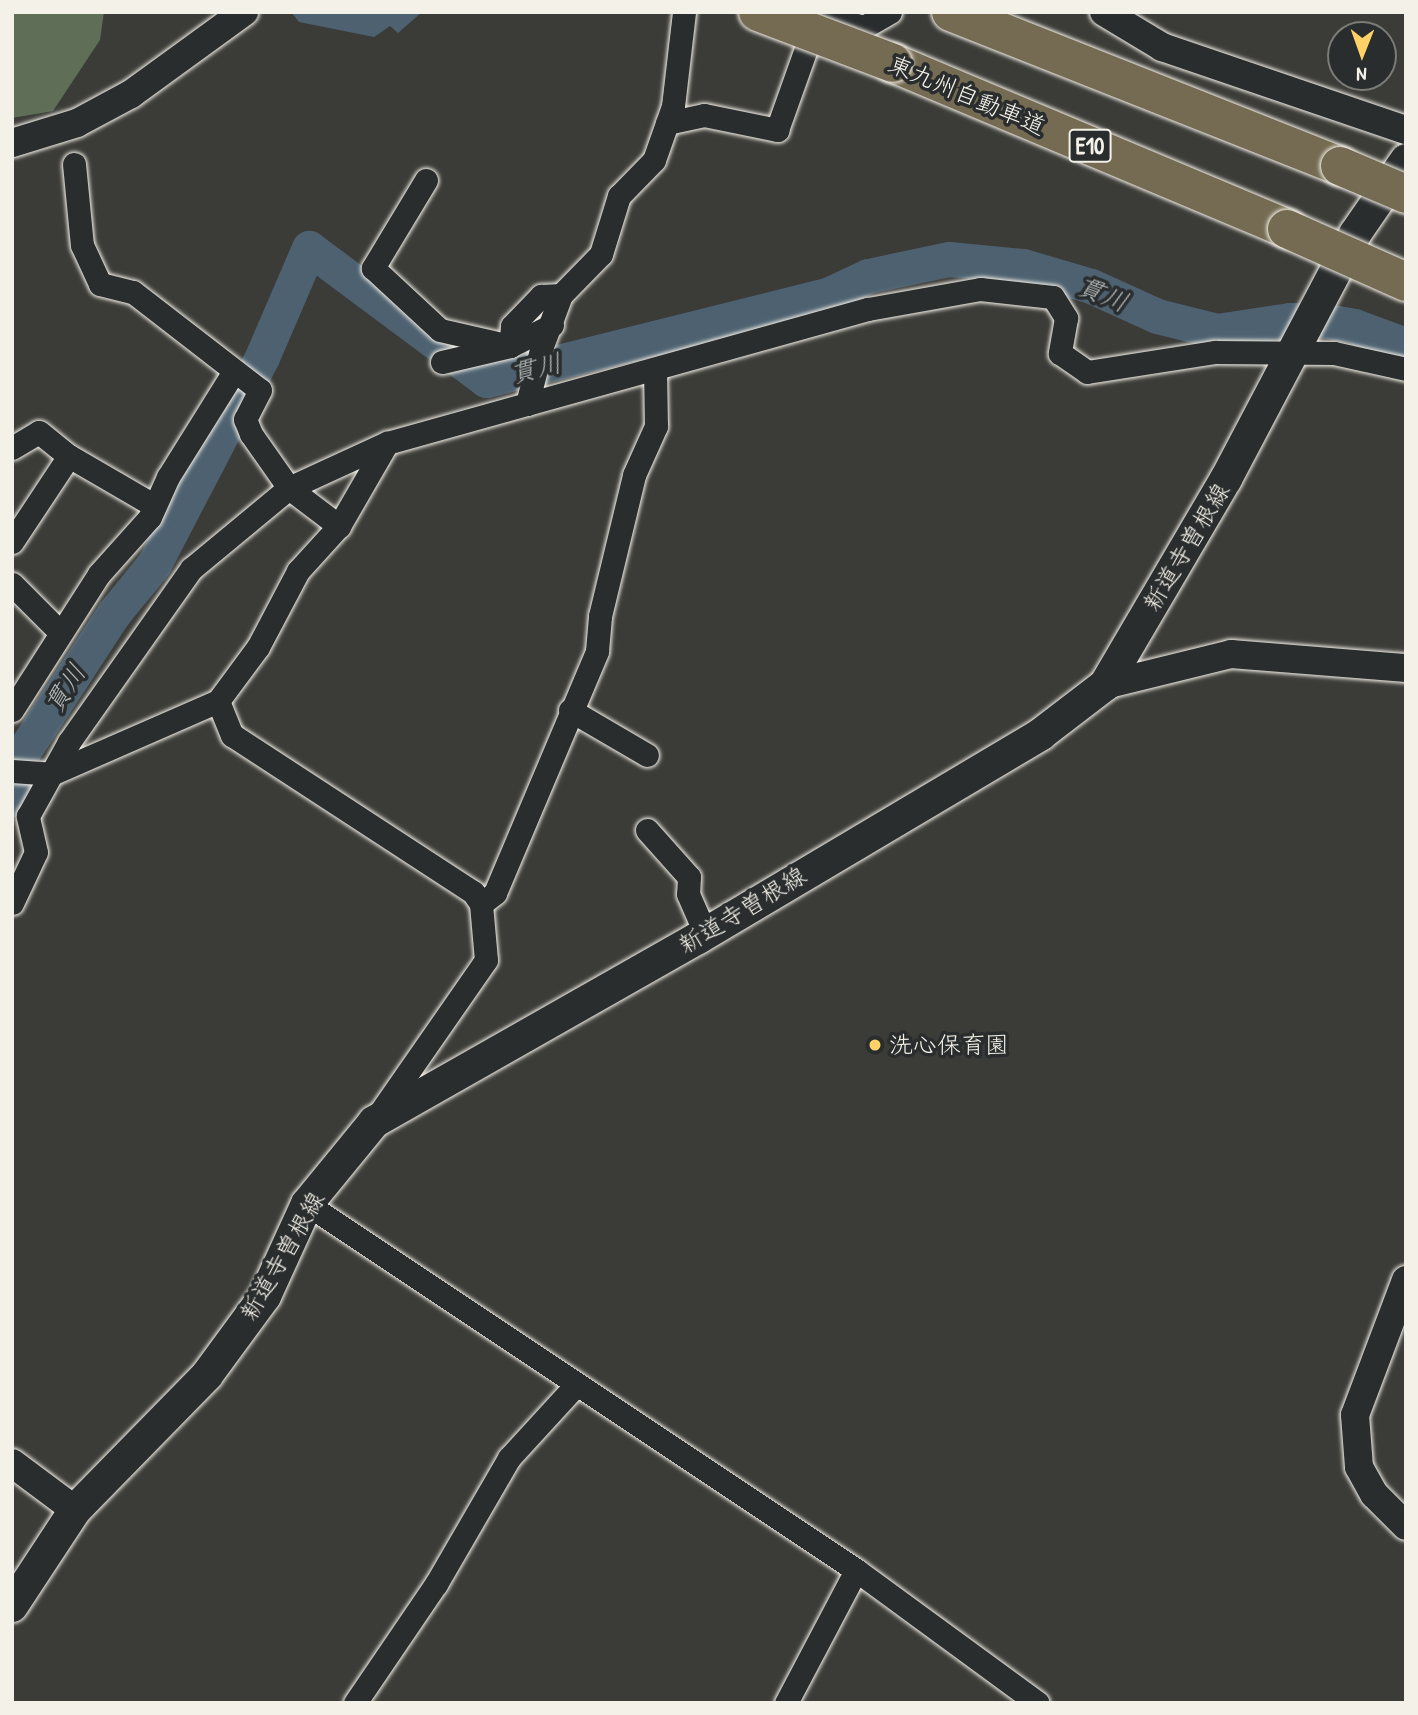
<!DOCTYPE html>
<meta charset="utf-8">
<style>
body{margin:0}
#map{position:relative;width:1418px;height:1715px;overflow:hidden;background:#3b3b37;font-family:"Patrick Hand","Klee One",sans-serif}
div>[style]{position:absolute}
.green>*{inset:0;background:#5e6e57}
.water>*{inset:0;background:#4d6170}
.river>*{height:35px;margin:-17.5px;padding:0 17.5px;transform-origin:17.5px;border-radius:17.5px;background:#4d6170}
.roads{filter:drop-shadow(0 0 2px #f4f1e8) drop-shadow(0 0 2px #f4f1e8)}
.minor>*{height:23px;margin:-11.5px;padding:0 11.5px;transform-origin:11.5px;border-radius:11.5px;background:#2a2d2e}
.tertiary>*{height:28px;margin:-14px;padding:0 14px;transform-origin:14px;border-radius:14px;background:#2a2d2e}
.secondary>*{height:32px;margin:-16px;padding:0 16px;transform-origin:16px;border-radius:16px;background:#2a2d2e}
.motorway>*{height:38px;margin:-19px;padding:0 19px;transform-origin:19px;border-radius:19px;background:#756b52}
.bridges{filter:drop-shadow(0 0 2px #f4f1e8) drop-shadow(0 0 2px #f4f1e8)}
.motorway-bridge>*{height:38px;margin:-19px;padding:0 19px;transform-origin:19px;border-radius:19px;background:#756b52}
.dots>*{width:19px;height:19px;translate:-50% -50%;box-sizing:border-box;border:4px solid #2a2d2e;border-radius:50%}
span{translate:-50% -50%;white-space:nowrap;text-align:center;line-height:1.15;-webkit-text-stroke:7px #2a2d2e;paint-order:stroke}
.shield-label span{padding:2px 5px;background:#2a2d2e;border:2px solid;border-radius:5px;-webkit-text-stroke-width:0}
.shield-label{font-size:23px;color:#f4f1e8;font-weight:700}
.street-label{font-size:24px;color:#f4f1e8}
.poi-label{font-size:24px;color:#f4f1e8}
.left{translate:0 -50%;text-align:left}
.water-label{font-size:26px;color:#b1b7b8;font-style:italic}
.frame{position:absolute;inset:0;border:14px solid #f4f1e8;pointer-events:none}
.north{position:absolute;left:1327px;top:21px;width:70px;height:70px;box-sizing:border-box;background:#2a2d2e;border:2px solid #7b7b78;border-radius:50%;rotate:181deg;font-size:19px;font-weight:700;line-height:28px;text-align:center;color:#f4f1e8}
.north::after{content:'';display:block;margin:auto;width:24px;height:32px;background:#ffd166;clip-path:polygon(50% 0,100% 100%,50% 72%,0 100%)}
</style>
<div id="map">
<div class="green">
<i style="clip-path:polygon(12px 12px,104px 12px,100px 40px,53px 111px,12px 118px)"></i>
</div>
<div class="water">
<i style="clip-path:polygon(291px 12px,422px 12px,398px 33px,390px 26px,374px 37px,299px 22px)"></i>
</div>
<div class="river">
<i style="left:12px;top:799px;width:45px;rotate:-78.4deg"></i>
<i style="left:21px;top:755px;width:170px;rotate:-56.8deg"></i>
<i style="left:114px;top:613px;width:63px;rotate:-50.8deg"></i>
<i style="left:154px;top:564px;width:56px;rotate:-62.5deg"></i>
<i style="left:180px;top:514px;width:177px;rotate:-62.4deg"></i>
<i style="left:262px;top:357px;width:119px;rotate:-66.7deg"></i>
<i style="left:309px;top:248px;width:221px;rotate:36.7deg"></i>
<i style="left:486px;top:380px;width:351px;rotate:-14deg"></i>
<i style="left:827px;top:295px;width:45px;rotate:-24.9deg"></i>
<i style="left:868px;top:276px;width:83px;rotate:-11.9deg"></i>
<i style="left:949px;top:259px;width:74px;rotate:5.4deg"></i>
<i style="left:1023px;top:266px;width:71px;rotate:16.4deg"></i>
<i style="left:1091px;top:286px;width:72px;rotate:24.4deg"></i>
<i style="left:1157px;top:316px;width:62px;rotate:14deg"></i>
<i style="left:1217px;top:331px;width:74px;rotate:-8.6deg"></i>
<i style="left:1290px;top:320px;width:31px"></i>
<i style="left:1321px;top:320px;width:34px;rotate:10deg"></i>
<i style="left:1354px;top:326px;width:55px;rotate:20.1deg"></i>
</div>
<div class="roads">
<div class="minor">
<i style="left:667px;top:123px;width:38px;rotate:-12deg"></i>
<i style="left:704px;top:115px;width:75px;rotate:11.6deg"></i>
<i style="left:777px;top:130px;width:122px;rotate:-70.4deg"></i>
<i style="left:818px;top:15px;width:48px;rotate:14.6deg"></i>
<i style="left:864px;top:27px;width:30px;rotate:-30deg"></i>
<i style="left:74px;top:164px;width:81px;rotate:84.4deg"></i>
<i style="left:82px;top:245px;width:43px;rotate:65.2deg"></i>
<i style="left:100px;top:284px;width:34px;rotate:14deg"></i>
<i style="left:133px;top:292px;width:160px;rotate:37.7deg"></i>
<i style="left:260px;top:390px;width:33px;rotate:117deg"></i>
<i style="left:245px;top:419px;width:16px;rotate:68deg"></i>
<i style="left:251px;top:434px;width:66px;rotate:54.9deg"></i>
<i style="left:289px;top:488px;width:63px;rotate:37.2deg"></i>
<i style="left:426px;top:180px;width:103px;rotate:121.1deg"></i>
<i style="left:373px;top:268px;width:91px;rotate:42.8deg"></i>
<i style="left:440px;top:330px;width:72px;rotate:12.9deg"></i>
<i style="left:510px;top:346px;width:20px;rotate:-84deg"></i>
<i style="left:512px;top:326px;width:42px;rotate:-46deg"></i>
<i style="left:541px;top:296px;width:20px;rotate:-3deg"></i>
<i style="left:442px;top:362px;width:70px;rotate:-13.2deg"></i>
<i style="left:510px;top:346px;width:47px;rotate:-26.6deg"></i>
<i style="left:527px;top:404px;width:354px;rotate:-15.6deg"></i>
<i style="left:868px;top:309px;width:114px;rotate:-10.1deg"></i>
<i style="left:980px;top:289px;width:73px;rotate:6.3deg"></i>
<i style="left:1053px;top:297px;width:25px;rotate:58deg"></i>
<i style="left:1066px;top:318px;width:36px;rotate:100deg"></i>
<i style="left:1060px;top:353px;width:33px;rotate:35deg"></i>
<i style="left:1087px;top:372px;width:130px;rotate:-8.9deg"></i>
<i style="left:1215px;top:352px;width:119px;rotate:0.5deg"></i>
<i style="left:1334px;top:353px;width:74px;rotate:12.5deg"></i>
<i style="left:12px;top:448px;width:31px;rotate:-31deg"></i>
<i style="left:39px;top:432px;width:38px;rotate:39deg"></i>
<i style="left:69px;top:456px;width:99px;rotate:30.2deg"></i>
<i style="left:12px;top:542px;width:103px;rotate:-56.5deg"></i>
<i style="left:12px;top:584px;width:69px;rotate:45deg"></i>
<i style="left:218px;top:701px;width:37px;rotate:68deg"></i>
<i style="left:232px;top:735px;width:288px;rotate:33.1deg"></i>
<i style="left:473px;top:892px;width:14px;rotate:56deg"></i>
<i style="left:481px;top:904px;width:56px;rotate:84.9deg"></i>
<i style="left:486px;top:960px;width:193px;rotate:124.8deg"></i>
<i style="left:12px;top:710px;width:161px;rotate:-57.4deg"></i>
<i style="left:99px;top:574px;width:76px;rotate:-48.2deg"></i>
<i style="left:150px;top:517px;width:44px;rotate:-65.8deg"></i>
<i style="left:168px;top:477px;width:123px;rotate:-58deg"></i>
<i style="left:570px;top:710px;width:89px;rotate:30.3deg"></i>
<i style="left:12px;top:771px;width:39px;rotate:4deg"></i>
<i style="left:51px;top:774px;width:182px;rotate:-23.6deg"></i>
<i style="left:218px;top:701px;width:67px;rotate:-53.5deg"></i>
<i style="left:258px;top:647px;width:86px;rotate:-62.2deg"></i>
<i style="left:298px;top:571px;width:61px;rotate:-47.7deg"></i>
<i style="left:339px;top:526px;width:96px;rotate:-60deg"></i>
<i style="left:387px;top:443px;width:145px;rotate:-15.6deg"></i>
<i style="left:527px;top:404px;width:60px;rotate:-75.5deg"></i>
<i style="left:542px;top:346px;width:54px;rotate:-69.6deg"></i>
<i style="left:561px;top:295px;width:57px;rotate:-45.7deg"></i>
<i style="left:601px;top:254px;width:61px;rotate:-72.8deg"></i>
<i style="left:619px;top:196px;width:50px;rotate:-45.8deg"></i>
<i style="left:654px;top:160px;width:57px;rotate:-70.6deg"></i>
<i style="left:673px;top:106px;width:95px;rotate:-83.3deg"></i>
<i style="left:647px;top:830px;width:63px;rotate:48.2deg"></i>
<i style="left:689px;top:877px;width:17px;rotate:93deg"></i>
<i style="left:688px;top:894px;width:43px;rotate:66.4deg"></i>
<i style="left:12px;top:903px;width:56px;rotate:-64.8deg"></i>
<i style="left:36px;top:852px;width:37px;rotate:-103deg"></i>
<i style="left:28px;top:816px;width:85px;rotate:-61deg"></i>
<i style="left:69px;top:742px;width:212px;rotate:-54.8deg"></i>
<i style="left:191px;top:569px;width:127px;rotate:-39.6deg"></i>
<i style="left:289px;top:488px;width:108px;rotate:-24.7deg"></i>
<i style="left:481px;top:904px;width:18px;rotate:-38deg"></i>
<i style="left:495px;top:893px;width:263px;rotate:-67.1deg"></i>
<i style="left:597px;top:651px;width:35px;rotate:-85deg"></i>
<i style="left:600px;top:616px;width:145px;rotate:-76.4deg"></i>
<i style="left:634px;top:475px;width:54px;rotate:-65.8deg"></i>
<i style="left:656px;top:426px;width:57px;rotate:-91deg"></i>
<i style="left:307px;top:1204px;width:660px;rotate:33.69deg"></i>
<i style="left:856px;top:1570px;width:225px;rotate:36.2deg"></i>
<i style="left:355px;top:1703px;width:144px;rotate:-55.8deg"></i>
<i style="left:436px;top:1584px;width:146px;rotate:-59.9deg"></i>
<i style="left:509px;top:1458px;width:98px;rotate:-47.5deg"></i>
<i style="left:786px;top:1703px;width:150px;rotate:-62.2deg"></i>
</div>
<div class="tertiary">
<i style="left:1104px;top:12px;width:68px;rotate:31.1deg"></i>
<i style="left:1162px;top:47px;width:258px;rotate:18.8deg"></i>
<i style="left:12px;top:143px;width:68px;rotate:-17.1deg"></i>
<i style="left:77px;top:123px;width:61px;rotate:-28.2deg"></i>
<i style="left:131px;top:94px;width:140px;rotate:-36deg"></i>
<i style="left:1105px;top:685px;width:130px;rotate:-13.8deg"></i>
<i style="left:1231px;top:654px;width:176px;rotate:4.6deg"></i>
<i style="left:1406px;top:1280px;width:144px;rotate:110.7deg"></i>
<i style="left:1355px;top:1415px;width:52px;rotate:85.6deg"></i>
<i style="left:1359px;top:1467px;width:31px;rotate:61deg"></i>
<i style="left:1374px;top:1494px;width:45px;rotate:45deg"></i>
<i style="left:12px;top:1463px;width:79px;rotate:36.7deg"></i>
</div>
<div class="secondary">
<i style="left:12px;top:1606px;width:115px;rotate:-56.7deg"></i>
<i style="left:75px;top:1510px;width:189px;rotate:-45.6deg"></i>
<i style="left:207px;top:1375px;width:98px;rotate:-53.7deg"></i>
<i style="left:265px;top:1296px;width:101px;rotate:-65.5deg"></i>
<i style="left:307px;top:1204px;width:106px;rotate:-50.7deg"></i>
<i style="left:374px;top:1122px;width:373px;rotate:-29.6deg"></i>
<i style="left:698px;top:938px;width:399px;rotate:-30.7deg"></i>
<i style="left:1041px;top:734px;width:81px;rotate:-37.4deg"></i>
<i style="left:1105px;top:685px;width:239px;rotate:-59.6deg"></i>
<i style="left:1226px;top:479px;width:277px;rotate:-62.2deg"></i>
<i style="left:1355px;top:234px;width:90px;rotate:-55.4deg"></i>
</div>
<div class="motorway">
<i style="left:951px;top:12px;width:418px;rotate:21.6deg"></i>
<i style="left:893px;top:63px;width:428px;rotate:22.8deg"></i>
</div>
</div>
<div class="bridges">
<div class="motorway-bridge">
<i style="left:758px;top:12px;width:144px;rotate:20.7deg"></i>
<i style="left:1340px;top:166px;width:72px;rotate:23deg"></i>
<i style="left:1287px;top:229px;width:130px;rotate:24deg"></i>
</div>
</div>
<div class="dots">
<i style="left:875px;top:1045px;background:#ffd166"></i>
</div>
<div class="shield-label">
<span style="left:1090px;top:146px">E10</span>
</div>
<div class="street-label">
<span style="left:967px;top:95px;rotate:23deg">東九州自動車道</span>
<span style="left:1186px;top:547px;rotate:-59deg">新道寺曽根線</span>
<span style="left:742px;top:910px;rotate:-31deg">新道寺曽根線</span>
<span style="left:282px;top:1256px;rotate:-60deg">新道寺曽根線</span>
</div>
<div class="poi-label">
<span class="left" style="left:889px;top:1045px">洗心保育園</span>
</div>
<div class="water-label">
<span style="left:1103px;top:294px;rotate:22deg">貫川</span>
<span style="left:536px;top:368px;rotate:-14deg">貫川</span>
<span style="left:65px;top:688px;rotate:-57deg">貫川</span>
</div>
<div class="frame"></div>
<div class="north">N</div>
</div>
